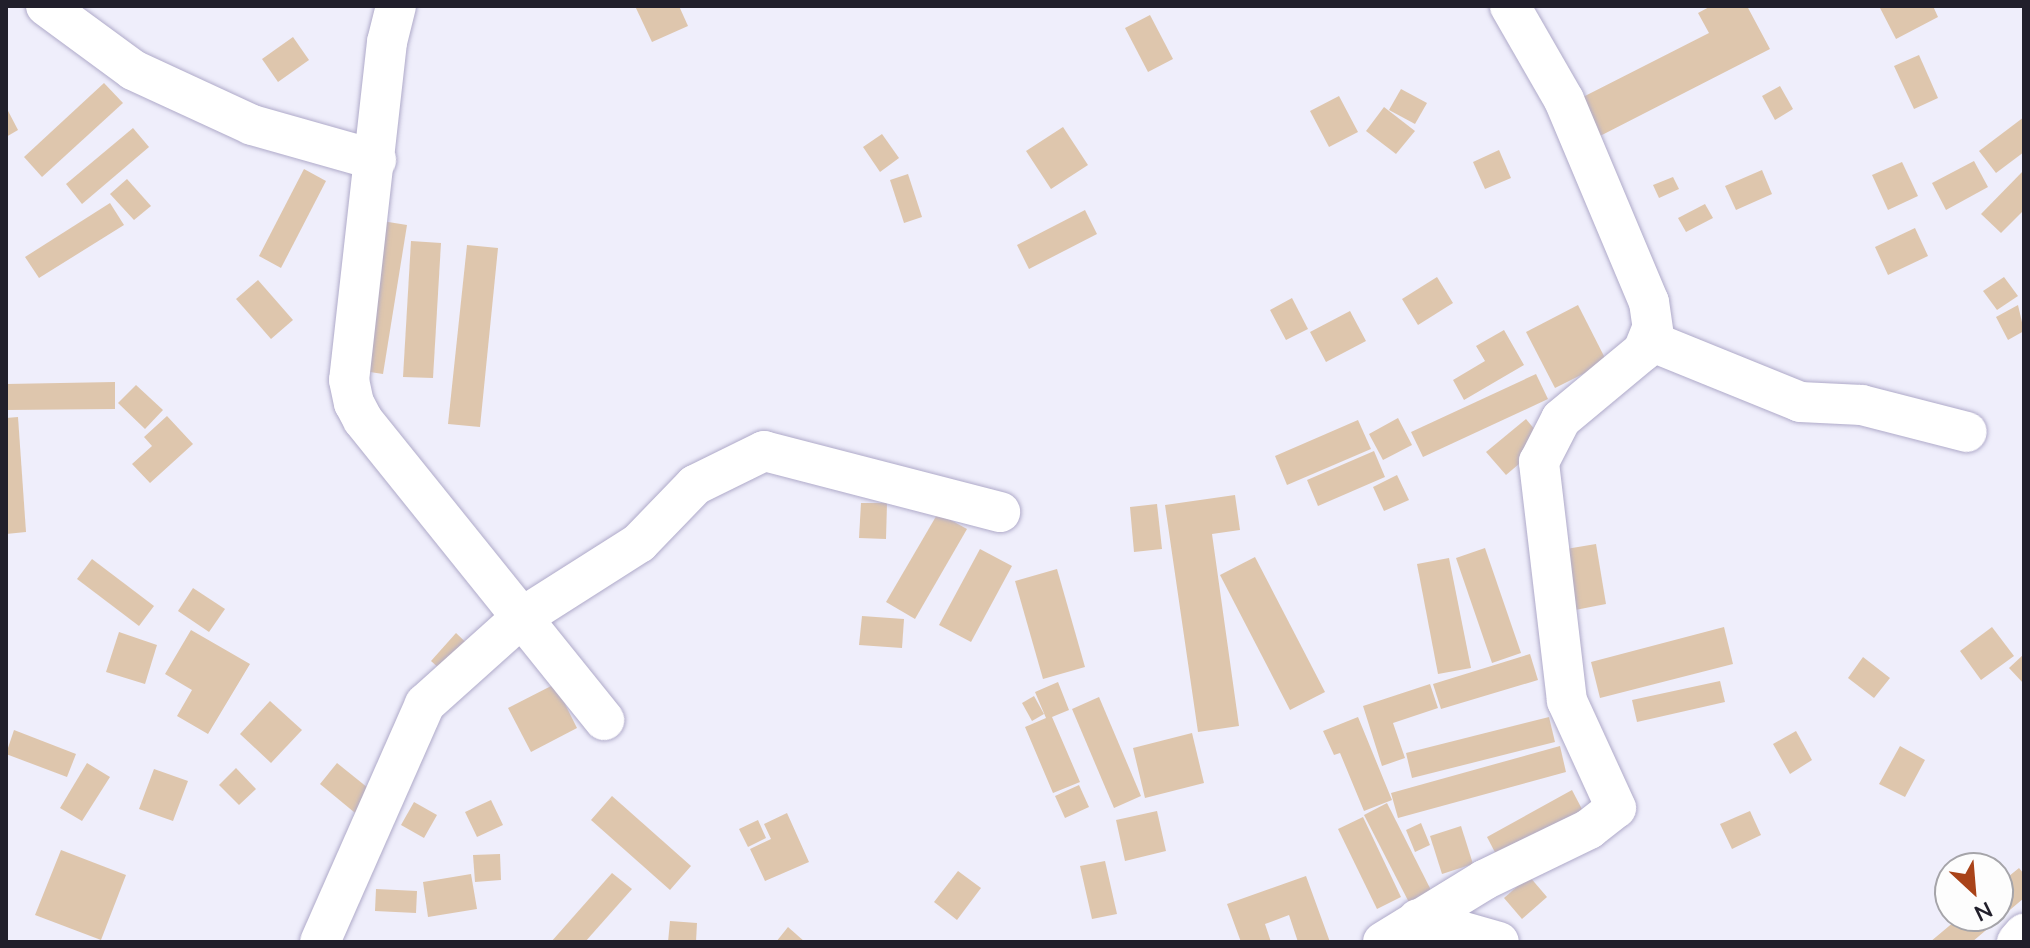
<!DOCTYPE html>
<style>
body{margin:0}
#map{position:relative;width:2030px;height:948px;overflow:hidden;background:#efeefb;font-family:Mulish,sans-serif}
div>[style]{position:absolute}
.building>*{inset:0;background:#dec6ad}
.roads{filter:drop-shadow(0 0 2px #afaac9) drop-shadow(0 0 2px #afaac9)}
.minor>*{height:40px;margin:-20px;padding:0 20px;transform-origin:20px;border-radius:20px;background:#fff}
span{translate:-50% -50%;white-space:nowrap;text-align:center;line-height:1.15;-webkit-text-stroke:7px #fdfdfd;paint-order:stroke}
.frame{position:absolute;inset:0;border:8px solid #211f2b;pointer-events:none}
.north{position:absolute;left:1934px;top:852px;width:80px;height:80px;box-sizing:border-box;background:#fdfdfd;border:2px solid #a5a4a9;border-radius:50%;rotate:154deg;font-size:22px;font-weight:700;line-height:32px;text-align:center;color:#211f2b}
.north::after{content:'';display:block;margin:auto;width:28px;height:36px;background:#a94319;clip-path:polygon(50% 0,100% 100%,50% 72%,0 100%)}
</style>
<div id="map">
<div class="building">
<i style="clip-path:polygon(635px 6px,679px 6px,688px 26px,652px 42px)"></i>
<i style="clip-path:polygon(1711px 6px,1747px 6px,1770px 49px,1600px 136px,1581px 98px,1709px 33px,1698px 13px)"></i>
<i style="clip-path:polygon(1879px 6px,1933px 6px,1938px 17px,1896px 39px)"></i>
<i style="clip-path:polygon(1150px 15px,1173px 59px,1148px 72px,1125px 28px)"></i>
<i style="clip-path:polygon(293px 37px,309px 60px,278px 82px,262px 59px)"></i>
<i style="clip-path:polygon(1919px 55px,1938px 98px,1914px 109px,1894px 66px)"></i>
<i style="clip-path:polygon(104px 83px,123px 103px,42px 177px,24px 157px)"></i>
<i style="clip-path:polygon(1780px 86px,1793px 109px,1775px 120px,1762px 96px)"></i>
<i style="clip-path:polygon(1401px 89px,1427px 103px,1415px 124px,1389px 110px)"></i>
<i style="clip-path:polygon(1339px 96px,1358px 132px,1329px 147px,1310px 111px)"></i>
<i style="clip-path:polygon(6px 107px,18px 130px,6px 137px)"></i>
<i style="clip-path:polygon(1384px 107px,1415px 131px,1396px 154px,1366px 131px)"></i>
<i style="clip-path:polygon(2024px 117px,2024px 152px,1996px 173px,1979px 151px)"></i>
<i style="clip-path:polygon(1063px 127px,1088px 165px,1051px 189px,1026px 151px)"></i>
<i style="clip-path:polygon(133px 128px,149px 147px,82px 204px,66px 184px)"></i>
<i style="clip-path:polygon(882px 134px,899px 158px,880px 172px,863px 147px)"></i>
<i style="clip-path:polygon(1499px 150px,1511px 178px,1485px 189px,1473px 162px)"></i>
<i style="clip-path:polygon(1974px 161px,1988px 187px,1946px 210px,1932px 183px)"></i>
<i style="clip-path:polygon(1902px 162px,1918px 196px,1888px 210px,1872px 175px)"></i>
<i style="clip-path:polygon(304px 169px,326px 181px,281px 268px,259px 256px)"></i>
<i style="clip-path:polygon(1762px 170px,1772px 194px,1736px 210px,1725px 186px)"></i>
<i style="clip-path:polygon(2024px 170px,2024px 210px,2001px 233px,1981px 214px)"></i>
<i style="clip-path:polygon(908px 174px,922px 217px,904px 223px,890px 180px)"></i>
<i style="clip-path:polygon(1673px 177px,1679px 189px,1659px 198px,1653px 185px)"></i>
<i style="clip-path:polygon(127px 179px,151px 206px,134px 220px,110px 194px)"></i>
<i style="clip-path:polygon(110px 203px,124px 225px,39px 278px,25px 257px)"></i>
<i style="clip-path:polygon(1705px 204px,1713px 218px,1686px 232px,1678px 218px)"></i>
<i style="clip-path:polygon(1085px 210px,1097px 234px,1029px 269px,1017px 245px)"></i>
<i style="clip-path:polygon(382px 221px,407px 225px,383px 374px,357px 370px)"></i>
<i style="clip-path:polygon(1915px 228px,1928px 256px,1888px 275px,1875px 247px)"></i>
<i style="clip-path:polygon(411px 241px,441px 243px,433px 378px,403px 377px)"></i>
<i style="clip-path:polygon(467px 245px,498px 248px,480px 427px,448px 424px)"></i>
<i style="clip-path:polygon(1437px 277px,1453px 303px,1418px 325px,1402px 299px)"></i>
<i style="clip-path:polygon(2004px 277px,2018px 296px,1997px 310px,1983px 291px)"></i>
<i style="clip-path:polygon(258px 280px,293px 320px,271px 339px,236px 299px)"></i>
<i style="clip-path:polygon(1292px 298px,1308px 329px,1286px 340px,1270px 310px)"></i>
<i style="clip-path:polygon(1578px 305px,1607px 362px,1555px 388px,1526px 332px)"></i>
<i style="clip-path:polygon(2018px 305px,2024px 331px,2008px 340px,1996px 317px)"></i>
<i style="clip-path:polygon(1350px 311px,1366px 341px,1326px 362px,1310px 332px)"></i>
<i style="clip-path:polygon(1504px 330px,1524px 365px,1464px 400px,1453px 380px,1485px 361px,1476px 346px)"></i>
<i style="clip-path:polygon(1536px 374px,1548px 399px,1423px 457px,1411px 432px)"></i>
<i style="clip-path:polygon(115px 382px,115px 409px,6px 410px,6px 384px)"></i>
<i style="clip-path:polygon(136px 385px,163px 410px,145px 429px,118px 403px)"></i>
<i style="clip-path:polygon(167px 416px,193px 444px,150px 483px,132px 464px,152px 446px,144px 437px)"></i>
<i style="clip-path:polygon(18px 417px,26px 532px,6px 534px,6px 418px)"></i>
<i style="clip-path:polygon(1398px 418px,1412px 445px,1383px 460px,1369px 434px)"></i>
<i style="clip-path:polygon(1526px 419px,1545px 442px,1506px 475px,1486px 452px)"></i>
<i style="clip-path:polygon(1358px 420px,1371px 449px,1287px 485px,1275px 456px)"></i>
<i style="clip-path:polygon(1374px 451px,1385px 477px,1318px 506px,1307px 480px)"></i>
<i style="clip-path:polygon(1397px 475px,1409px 500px,1384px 511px,1373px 487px)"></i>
<i style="clip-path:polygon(1235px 495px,1240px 530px,1212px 534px,1239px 726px,1198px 732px,1165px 505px)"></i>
<i style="clip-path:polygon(861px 503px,887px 503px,886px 539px,859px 538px)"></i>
<i style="clip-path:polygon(1157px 504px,1162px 549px,1134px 552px,1130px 507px)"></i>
<i style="clip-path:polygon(938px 513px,967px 529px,915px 619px,886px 602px)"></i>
<i style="clip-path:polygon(1596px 544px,1606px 604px,1570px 611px,1560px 550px)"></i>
<i style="clip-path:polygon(1485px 548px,1521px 653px,1492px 663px,1456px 558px)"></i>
<i style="clip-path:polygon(980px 549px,1012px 566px,971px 642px,939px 625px)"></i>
<i style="clip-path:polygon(1255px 557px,1325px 692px,1290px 710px,1220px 575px)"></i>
<i style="clip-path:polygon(1449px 558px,1471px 668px,1438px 674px,1417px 564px)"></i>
<i style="clip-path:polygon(92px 559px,154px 606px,139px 626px,77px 579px)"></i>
<i style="clip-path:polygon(1057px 569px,1085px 667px,1043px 679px,1015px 581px)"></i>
<i style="clip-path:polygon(193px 588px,225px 609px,209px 632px,178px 611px)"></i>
<i style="clip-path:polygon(862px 616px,904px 619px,902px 648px,859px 645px)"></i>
<i style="clip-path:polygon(1724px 627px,1733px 664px,1600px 698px,1591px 662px)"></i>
<i style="clip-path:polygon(1992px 627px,2014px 656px,1981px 680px,1960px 651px)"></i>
<i style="clip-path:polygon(191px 630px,250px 664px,208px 734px,177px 716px,192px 690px,165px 674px)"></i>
<i style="clip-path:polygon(119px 632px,157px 645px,145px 684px,106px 672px)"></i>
<i style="clip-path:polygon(456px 633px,475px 651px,451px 679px,431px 661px)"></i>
<i style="clip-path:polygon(1530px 654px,1538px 680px,1441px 709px,1433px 684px)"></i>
<i style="clip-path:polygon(2024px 654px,2024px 684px,2009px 668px)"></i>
<i style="clip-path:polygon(1863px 657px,1890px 678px,1874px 698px,1848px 678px)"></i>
<i style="clip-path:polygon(1720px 681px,1725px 702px,1637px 722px,1632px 700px)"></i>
<i style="clip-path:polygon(1058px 682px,1069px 710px,1052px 717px,1080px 782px,1053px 793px,1025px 727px,1046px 718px,1035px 692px)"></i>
<i style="clip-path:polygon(555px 684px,577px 728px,531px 752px,508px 708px)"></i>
<i style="clip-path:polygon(1430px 684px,1438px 708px,1393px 723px,1405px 758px,1382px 766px,1363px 706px)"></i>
<i style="clip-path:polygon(1034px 696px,1044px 714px,1032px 721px,1022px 703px)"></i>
<i style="clip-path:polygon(1099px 697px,1141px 796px,1114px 808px,1072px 709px)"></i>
<i style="clip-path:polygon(270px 701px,302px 730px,271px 763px,240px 734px)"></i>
<i style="clip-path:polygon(1358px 717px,1392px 800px,1364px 811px,1340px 753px,1334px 755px,1323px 731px)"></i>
<i style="clip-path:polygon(1549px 717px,1555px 742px,1412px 778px,1406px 753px)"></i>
<i style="clip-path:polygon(14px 730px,76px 754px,67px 777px,6px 754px)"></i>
<i style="clip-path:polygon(1796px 731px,1812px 760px,1790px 774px,1773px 744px)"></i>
<i style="clip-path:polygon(1192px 733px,1204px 783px,1145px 798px,1133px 748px)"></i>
<i style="clip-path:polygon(1560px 746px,1566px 772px,1398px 818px,1391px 793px)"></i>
<i style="clip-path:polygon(1900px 746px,1925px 760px,1905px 797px,1879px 784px)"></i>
<i style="clip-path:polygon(87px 763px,110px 777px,82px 821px,60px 808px)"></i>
<i style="clip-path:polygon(337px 763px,378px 796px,360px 817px,320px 784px)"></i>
<i style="clip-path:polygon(236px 768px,256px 789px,239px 805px,219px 785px)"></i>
<i style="clip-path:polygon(154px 769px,188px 781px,173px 821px,139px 809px)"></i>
<i style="clip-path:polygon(1079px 785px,1089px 807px,1065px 818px,1055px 796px)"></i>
<i style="clip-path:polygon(1572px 790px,1584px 813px,1499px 860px,1487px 837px)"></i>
<i style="clip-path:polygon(612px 796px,691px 866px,670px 890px,591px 820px)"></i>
<i style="clip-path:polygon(491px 800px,503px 825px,477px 837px,465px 812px)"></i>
<i style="clip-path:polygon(414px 802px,437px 815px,424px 838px,401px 825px)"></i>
<i style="clip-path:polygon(1387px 803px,1438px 904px,1416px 916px,1364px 815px)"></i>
<i style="clip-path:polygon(1157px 811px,1166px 851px,1125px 861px,1116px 820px)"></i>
<i style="clip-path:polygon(1750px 811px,1761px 835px,1732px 849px,1720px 824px)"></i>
<i style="clip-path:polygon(787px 813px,809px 862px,765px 881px,750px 849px,771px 839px,764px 824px)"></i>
<i style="clip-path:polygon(1363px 817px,1401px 897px,1377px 909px,1338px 829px)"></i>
<i style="clip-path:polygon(758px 820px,766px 838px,748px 847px,739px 829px)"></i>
<i style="clip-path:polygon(1421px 823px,1430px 845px,1415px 852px,1406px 830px)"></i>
<i style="clip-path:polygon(1461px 826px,1473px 864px,1442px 874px,1430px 836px)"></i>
<i style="clip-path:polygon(61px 850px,126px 875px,101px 940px,35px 915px)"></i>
<i style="clip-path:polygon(500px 854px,501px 880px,475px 882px,473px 855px)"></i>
<i style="clip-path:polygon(1105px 861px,1117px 914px,1092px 919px,1080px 866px)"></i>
<i style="clip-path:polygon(2019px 868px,2024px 874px,2024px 898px,1972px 942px,1930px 942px,1961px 916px,1998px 916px,1998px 885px)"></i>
<i style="clip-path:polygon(958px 871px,981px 888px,957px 920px,934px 902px)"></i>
<i style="clip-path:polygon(612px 873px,632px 889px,585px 942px,551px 942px)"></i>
<i style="clip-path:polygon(471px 874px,477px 909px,428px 917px,423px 882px)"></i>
<i style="clip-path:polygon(1306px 876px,1330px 942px,1298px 942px,1289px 915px,1265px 924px,1271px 942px,1241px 942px,1227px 904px)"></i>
<i style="clip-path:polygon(1529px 876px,1547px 897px,1522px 919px,1504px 898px)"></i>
<i style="clip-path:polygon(376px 889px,417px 891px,416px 913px,375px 911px)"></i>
<i style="clip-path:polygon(670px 921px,697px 923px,696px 942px,668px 942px)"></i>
<i style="clip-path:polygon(788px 927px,805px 942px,776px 942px)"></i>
</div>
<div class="roads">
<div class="minor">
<i style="left:46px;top:6px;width:108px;rotate:36.3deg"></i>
<i style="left:133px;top:70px;width:131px;rotate:24.8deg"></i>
<i style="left:252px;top:125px;width:129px;rotate:15.8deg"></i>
<i style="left:396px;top:6px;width:37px;rotate:104deg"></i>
<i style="left:387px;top:42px;width:340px;rotate:96.4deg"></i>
<i style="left:349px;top:380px;width:24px;rotate:78deg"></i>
<i style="left:354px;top:403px;width:19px;rotate:62deg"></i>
<i style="left:363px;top:420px;width:385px;rotate:51.2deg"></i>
<i style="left:1510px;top:6px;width:108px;rotate:60.1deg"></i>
<i style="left:1564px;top:100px;width:219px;rotate:67.2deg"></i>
<i style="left:1649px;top:302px;width:41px;rotate:81.7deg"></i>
<i style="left:1655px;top:343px;width:157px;rotate:22.1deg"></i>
<i style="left:1800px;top:402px;width:62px;rotate:2.8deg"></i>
<i style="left:1862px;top:405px;width:108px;rotate:14.4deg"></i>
<i style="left:1418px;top:919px;width:84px;rotate:15.9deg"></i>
<i style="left:320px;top:942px;width:260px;rotate:-66.2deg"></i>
<i style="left:425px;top:704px;width:129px;rotate:-41.9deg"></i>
<i style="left:521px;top:618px;width:140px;rotate:-32.4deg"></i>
<i style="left:639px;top:543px;width:81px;rotate:-46deg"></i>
<i style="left:695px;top:485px;width:77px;rotate:-26.2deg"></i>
<i style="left:764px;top:451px;width:244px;rotate:14.5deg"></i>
<i style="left:1383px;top:942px;width:119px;rotate:-31.5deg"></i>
<i style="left:1484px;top:880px;width:117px;rotate:-25.9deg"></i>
<i style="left:1589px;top:829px;width:34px;rotate:-38deg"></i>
<i style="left:1616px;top:808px;width:118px;rotate:-114.6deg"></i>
<i style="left:1567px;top:701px;width:241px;rotate:-96.7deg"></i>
<i style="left:1539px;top:462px;width:48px;rotate:-62.9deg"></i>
<i style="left:1561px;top:419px;width:107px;rotate:-39.7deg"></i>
<i style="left:1643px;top:351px;width:24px;rotate:-68deg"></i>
<i style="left:2017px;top:942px;width:11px;rotate:-49deg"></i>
</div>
</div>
<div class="frame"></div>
<div class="north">N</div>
</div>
